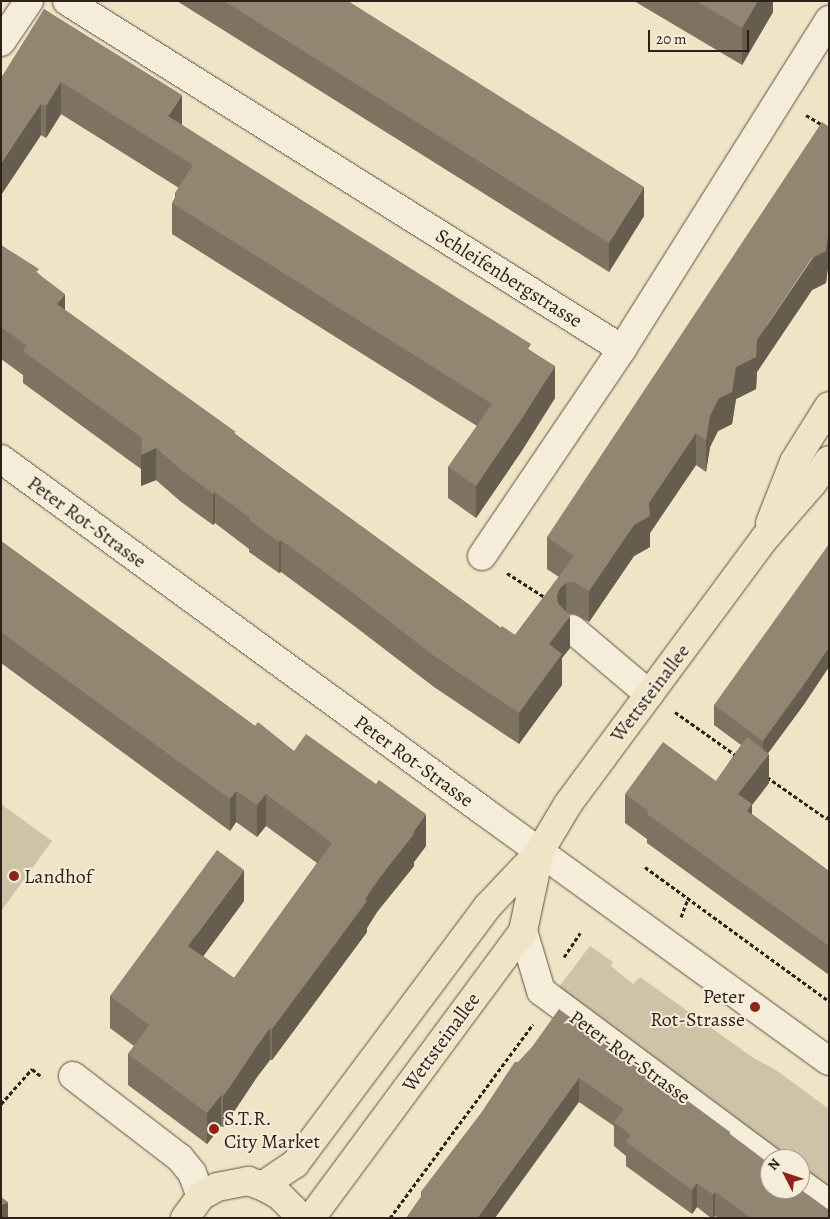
<!DOCTYPE html>
<style>
body{margin:0}
#map{position:relative;width:830px;height:1219px;overflow:hidden;background:#efe4c5;font-family:Alegreya,serif}
div>[style]{position:absolute}
.green>*{inset:0;background:#cec3a7}
.path>*{height:3px;margin-top:-1.5px;transform-origin:0;background:repeating-linear-gradient(90deg,#2e1f17 0 4px,transparent 0 6.5px)}
.roads{filter:drop-shadow(0 0 1px #5e5042) drop-shadow(0 0 1px #5e5042)}
.minor>*{height:28px;margin:-14px;padding:0 14px;transform-origin:14px;border-radius:14px;background:#f5edd9}
.major>*{height:28px;margin:-14px;padding:0 14px;transform-origin:14px;border-radius:14px;background:#efe4c5}
.wall>*{inset:0;background:#7e7261}
.shaded-wall>*{inset:0;background:#665d4f}
.building>*{inset:0;background:#928571}
.dots>*{width:14px;height:14px;translate:-50% -50%;box-sizing:border-box;border:2px solid #f5edd9;border-radius:50%}
span{translate:-50% -50%;white-space:nowrap;text-align:center;line-height:1.15;-webkit-text-stroke:4px #f5edd9;paint-order:stroke}
.street-label{font-size:20px;color:#2e1f17}
.poi-label{font-size:20px;color:#2e1f17}
.left{translate:0 -50%;text-align:left}
.right{translate:-100% -50%;text-align:right}
.frame{position:absolute;inset:0;border:2px solid #2e1f17;pointer-events:none}
.north{position:absolute;left:760px;top:1149px;width:50px;height:50px;box-sizing:border-box;background:#f5edd9;border:1px solid #a59b8b;border-radius:50%;rotate:311deg;font-size:14px;font-weight:700;line-height:20px;text-align:center;color:#2e1f17}
.north::after{content:'';display:block;margin:auto;width:18px;height:22px;background:#8f2418;clip-path:polygon(50% 0,100% 100%,50% 72%,0 100%)}
.scale{position:absolute;left:648px;top:30px;width:101px;height:22px;box-sizing:border-box;border:2px solid #2e1f17;border-top:0;padding-left:6px;font-size:15px;line-height:18px;white-space:nowrap;color:#2e1f17;-webkit-text-stroke:4px #f5edd9;paint-order:stroke}
</style>
<div id="map">
<div class="green">
<i style="clip-path:polygon(1px 804px,52px 841px,1px 911px)"></i>
<i style="clip-path:polygon(590px 946px,613px 962px,611px 966px,633px 984px,640px 977px,752px 1057px,776px 1070px,829px 1109px,829px 1195px,800px 1173px,800px 1159px,781px 1159px,555px 992px)"></i>
</div>
<div class="path">
<i style="left:806px;top:115px;width:27px;rotate:31deg"></i>
<i style="left:507px;top:573px;width:46px;rotate:32.7deg"></i>
<i style="left:675px;top:712px;width:76px;rotate:35.4deg"></i>
<i style="left:767px;top:777px;width:73px;rotate:35deg"></i>
<i style="left:827px;top:819px;width:4px;rotate:-56deg"></i>
<i style="left:645px;top:867px;width:228px;rotate:36.1deg"></i>
<i style="left:681px;top:917px;width:19px;rotate:-69deg"></i>
<i style="left:564px;top:957px;width:29px;rotate:-56deg"></i>
<i style="left:1px;top:1104px;width:47px;rotate:-48.5deg"></i>
<i style="left:32px;top:1069px;width:13px;rotate:39deg"></i>
<i style="left:390px;top:1218px;width:241px;rotate:-53.6deg"></i>
</div>
<div class="roads">
<div class="minor">
<i style="left:67px;top:1px;width:655px;rotate:32.09deg"></i>
<i style="left:1px;top:42px;width:50px;rotate:-55.7deg"></i>
<i style="left:1px;top:459px;width:595px;rotate:36.12deg"></i>
<i style="left:482px;top:810px;width:428px;rotate:35.9deg"></i>
<i style="left:482px;top:556px;width:250px;rotate:-55.9deg"></i>
<i style="left:622px;top:349px;width:389px;rotate:-57.8deg"></i>
<i style="left:572px;top:629px;width:101px;rotate:40.2deg"></i>
<i style="left:523px;top:931px;width:63px;rotate:73.3deg"></i>
<i style="left:541px;top:991px;width:285px;rotate:36.6deg"></i>
<i style="left:73px;top:1076px;width:135px;rotate:37.5deg"></i>
<i style="left:180px;top:1158px;width:19px;rotate:51deg"></i>
<i style="left:192px;top:1173px;width:25px;rotate:69deg"></i>
<i style="left:800px;top:1183px;width:36px;rotate:36deg"></i>
</div>
<div class="major">
<i style="left:770px;top:523px;width:66px;rotate:-68.5deg"></i>
<i style="left:794px;top:462px;width:66px;rotate:-58deg"></i>
<i style="left:262px;top:1186px;width:40px;rotate:-34deg"></i>
<i style="left:295px;top:1164px;width:322px;rotate:-53.2deg"></i>
<i style="left:488px;top:906px;width:76px;rotate:-46.6deg"></i>
<i style="left:540px;top:851px;width:55px;rotate:-59.2deg"></i>
<i style="left:568px;top:804px;width:331px;rotate:-53.5deg"></i>
<i style="left:765px;top:538px;width:72px;rotate:-49deg"></i>
<i style="left:812px;top:484px;width:29px;rotate:-55deg"></i>
<i style="left:185px;top:1218px;width:27px;rotate:-54deg"></i>
<i style="left:201px;top:1196px;width:18px;rotate:-29deg"></i>
<i style="left:217px;top:1187px;width:32px;rotate:-11deg"></i>
<i style="left:248px;top:1181px;width:15px;rotate:20deg"></i>
<i style="left:262px;top:1186px;width:19px;rotate:28deg"></i>
<i style="left:279px;top:1195px;width:20px;rotate:45deg"></i>
<i style="left:293px;top:1209px;width:10px;rotate:61deg"></i>
<i style="left:311px;top:1218px;width:357px;rotate:-53.5deg"></i>
<i style="left:523px;top:931px;width:82px;rotate:-78deg"></i>
</div>
</div>
<div class="wall">
<i style="clip-path:polygon(177px 1px,348px 1px,644px 216px,609px 272px)"></i>
<i style="clip-path:polygon(634px 1px,773px 1px,773px 12px,742px 65px)"></i>
<i style="clip-path:polygon(44px 9px,182px 125px,531px 351px,555px 398px,521px 452px,476px 518px,448px 498px,448px 467px,477px 426px,172px 234px,172px 203px,175px 198px,175px 193px,179px 188px,61px 114px,46px 138px,41px 135px,1px 195px)"></i>
<i style="clip-path:polygon(1px 245px,39px 274px,65px 310px,501px 628px,515px 635px,559px 577px,547px 569px,547px 537px,828px 267px,826px 283px,812px 290px,757px 372px,756px 389px,736px 399px,732px 424px,718px 431px,710px 447px,706px 472px,696px 465px,650px 533px,650px 547px,634px 556px,589px 622px,574px 614px,568px 614px,570px 648px,562px 658px,562px 685px,519px 744px,434px 687px,349px 622px,281px 572px,279px 573px,249px 552px,249px 549px,215px 523px,213px 525px,180px 501px,156px 480px,141px 486px,141px 469px,23px 383px,23px 375px,1px 359px)"></i>
<i style="clip-path:polygon(1px 541px,255px 726px,294px 751px,426px 846px,414px 862px,414px 866px,377px 912px,367px 928px,367px 932px,319px 997px,272px 1060px,270px 1060px,257px 1077px,229px 1119px,223px 1127px,221px 1126px,207px 1144px,128px 1085px,128px 1054px,134px 1046px,110px 1028px,110px 996px,244px 901px,203px 956px,234px 978px,317px 863px,266px 826px,257px 837px,236px 822px,230px 831px,1px 663px)"></i>
<i style="clip-path:polygon(805px 703px,768px 753px,769px 783px,752px 805px,752px 814px,829px 871px,829px 975px,647px 843px,647px 839px,625px 823px,625px 794px,716px 781px,741px 745px,714px 725px,714px 705px)"></i>
<i style="clip-path:polygon(515px 1062px,667px 1089px,730px 1135px,770px 1189px,829px 1218px,718px 1218px,715px 1216px,713px 1218px,711px 1218px,697px 1207px,692px 1214px,626px 1166px,626px 1156px,614px 1146px,614px 1126px,579px 1102px,421px 1197px,421px 1192px,482px 1112px)"></i>
</div>
<div class="shaded-wall">
<i style="clip-path:polygon(758px 1px,773px 1px,773px 12px,742px 65px,742px 28px)"></i>
<i style="clip-path:polygon(61px 82px,61px 114px,46px 138px,46px 106px)"></i>
<i style="clip-path:polygon(182px 95px,182px 127px,168px 116px)"></i>
<i style="clip-path:polygon(41px 104px,41px 135px,1px 195px,1px 163px)"></i>
<i style="clip-path:polygon(644px 187px,644px 216px,609px 272px,609px 243px)"></i>
<i style="clip-path:polygon(829px 234px,829px 266px,828px 267px,826px 283px,812px 290px,757px 372px,756px 389px,736px 399px,732px 424px,718px 431px,710px 447px,706px 472px,706px 440px,710px 416px,736px 367px,757px 340px)"></i>
<i style="clip-path:polygon(65px 294px,65px 325px,57px 304px)"></i>
<i style="clip-path:polygon(555px 366px,555px 398px,521px 452px,476px 518px,476px 486px)"></i>
<i style="clip-path:polygon(696px 433px,696px 465px,650px 533px,650px 547px,634px 556px,589px 622px,589px 591px,649px 503px)"></i>
<i style="clip-path:polygon(156px 448px,156px 480px,141px 486px,141px 455px)"></i>
<i style="clip-path:polygon(215px 492px,215px 523px,213px 525px,213px 494px)"></i>
<i style="clip-path:polygon(281px 540px,281px 572px,279px 573px,279px 542px)"></i>
<i style="clip-path:polygon(566px 583px,566px 615px,560px 619px,557px 595px,560px 588px)"></i>
<i style="clip-path:polygon(570px 616px,570px 648px,562px 658px,562px 685px,519px 744px,519px 713px,549px 644px)"></i>
<i style="clip-path:polygon(829px 647px,829px 667px,805px 703px,763px 760px,763px 741px)"></i>
<i style="clip-path:polygon(769px 754px,769px 783px,752px 805px,752px 833px,738px 794px)"></i>
<i style="clip-path:polygon(236px 791px,236px 822px,230px 831px,230px 799px)"></i>
<i style="clip-path:polygon(266px 794px,266px 826px,257px 837px,257px 805px)"></i>
<i style="clip-path:polygon(426px 814px,426px 846px,414px 862px,414px 866px,377px 912px,367px 928px,367px 932px,272px 1060px,272px 1029px)"></i>
<i style="clip-path:polygon(244px 870px,244px 901px,188px 977px,188px 946px)"></i>
<i style="clip-path:polygon(270px 1028px,270px 1060px,257px 1077px,229px 1119px,223px 1127px,223px 1096px,257px 1046px)"></i>
<i style="clip-path:polygon(579px 1078px,579px 1102px,495px 1218px,477px 1218px)"></i>
<i style="clip-path:polygon(221px 1095px,221px 1126px,207px 1144px,207px 1113px)"></i>
<i style="clip-path:polygon(697px 1183px,697px 1207px,692px 1214px,692px 1190px)"></i>
<i style="clip-path:polygon(715px 1192px,715px 1216px,713px 1218px,713px 1195px)"></i>
<i style="clip-path:polygon(8px 1202px,8px 1218px,1px 1218px,1px 1205px)"></i>
</div>
<div class="building">
<i style="clip-path:polygon(224px 1px,348px 1px,644px 187px,609px 243px)"></i>
<i style="clip-path:polygon(696px 1px,758px 1px,742px 28px)"></i>
<i style="clip-path:polygon(44px 9px,182px 95px,168px 116px,531px 344px,528px 349px,555px 366px,521px 420px,476px 486px,448px 467px,492px 404px,172px 203px,177px 195px,175px 193px,193px 165px,61px 82px,46px 106px,41px 104px,1px 163px,1px 78px)"></i>
<i style="clip-path:polygon(822px 122px,829px 127px,829px 234px,828px 236px,826px 251px,812px 258px,757px 340px,756px 357px,736px 367px,732px 392px,718px 399px,710px 416px,706px 440px,696px 433px,649px 503px,650px 516px,634px 525px,589px 591px,574px 582px,566px 583px,560px 588px,557px 595px,557px 602px,570px 616px,549px 644px,562px 654px,519px 713px,434px 656px,349px 590px,281px 540px,279px 542px,249px 520px,250px 518px,215px 492px,213px 494px,180px 469px,156px 448px,141px 455px,142px 438px,23px 351px,27px 346px,1px 327px,1px 245px,39px 269px,36px 272px,65px 294px,57px 304px,236px 432px,234px 433px,267px 458px,501px 628px,502px 626px,515px 635px,574px 556px,547px 537px)"></i>
<i style="clip-path:polygon(1px 541px,255px 726px,258px 722px,294px 751px,306px 734px,376px 784px,379px 780px,426px 814px,413px 833px,414px 834px,377px 881px,365px 899px,367px 901px,319px 966px,272px 1029px,270px 1028px,257px 1046px,229px 1088px,223px 1096px,221px 1095px,207px 1113px,128px 1054px,149px 1025px,110px 996px,217px 850px,244px 870px,188px 946px,234px 978px,332px 843px,266px 794px,257px 805px,236px 791px,230px 799px,1px 632px)"></i>
<i style="clip-path:polygon(829px 544px,829px 647px,805px 683px,763px 741px,714px 705px)"></i>
<i style="clip-path:polygon(747px 737px,769px 754px,738px 794px,752px 804px,747px 811px,829px 871px,829px 946px,647px 814px,648px 811px,625px 794px,663px 742px,716px 781px)"></i>
<i style="clip-path:polygon(559px 1009px,667px 1089px,669px 1087px,730px 1132px,730px 1134px,770px 1164px,770px 1189px,800px 1189px,829px 1210px,829px 1218px,751px 1218px,715px 1192px,713px 1195px,697px 1183px,692px 1190px,626px 1142px,631px 1135px,614px 1122px,624px 1109px,579px 1078px,477px 1218px,406px 1218px,422px 1195px,421px 1192px,482px 1112px,515px 1062px,517px 1063px,532px 1047px)"></i>
<i style="clip-path:polygon(1px 1197px,8px 1202px,1px 1205px)"></i>
</div>
<div class="dots">
<i style="left:14px;top:876px;background:#8f2418"></i>
<i style="left:755px;top:1007px;background:#8f2418"></i>
<i style="left:214px;top:1129px;background:#8f2418"></i>
</div>
<div class="street-label">
<span style="left:509px;top:278px;rotate:32deg">Schleifenbergstrasse</span>
<span style="left:87px;top:522px;rotate:36deg">Peter Rot-Strasse</span>
<span style="left:650px;top:693px;rotate:-53deg">Wettsteinallee</span>
<span style="left:414px;top:761px;rotate:36deg">Peter Rot-Strasse</span>
<span style="left:441px;top:1042px;rotate:-54deg">Wettsteinallee</span>
<span style="left:630px;top:1057px;rotate:36deg">Peter-Rot-Strasse</span>
</div>
<div class="poi-label">
<span class="left" style="left:24px;top:876px">Landhof</span>
<span class="right" style="left:745px;top:1008px">Peter<br>Rot-Strasse</span>
<span class="left" style="left:224px;top:1130px">S.T.R.<br>City Market</span>
</div>
<div class="frame"></div>
<div class="north">N</div>
<div class="scale">20 m</div>
</div>
